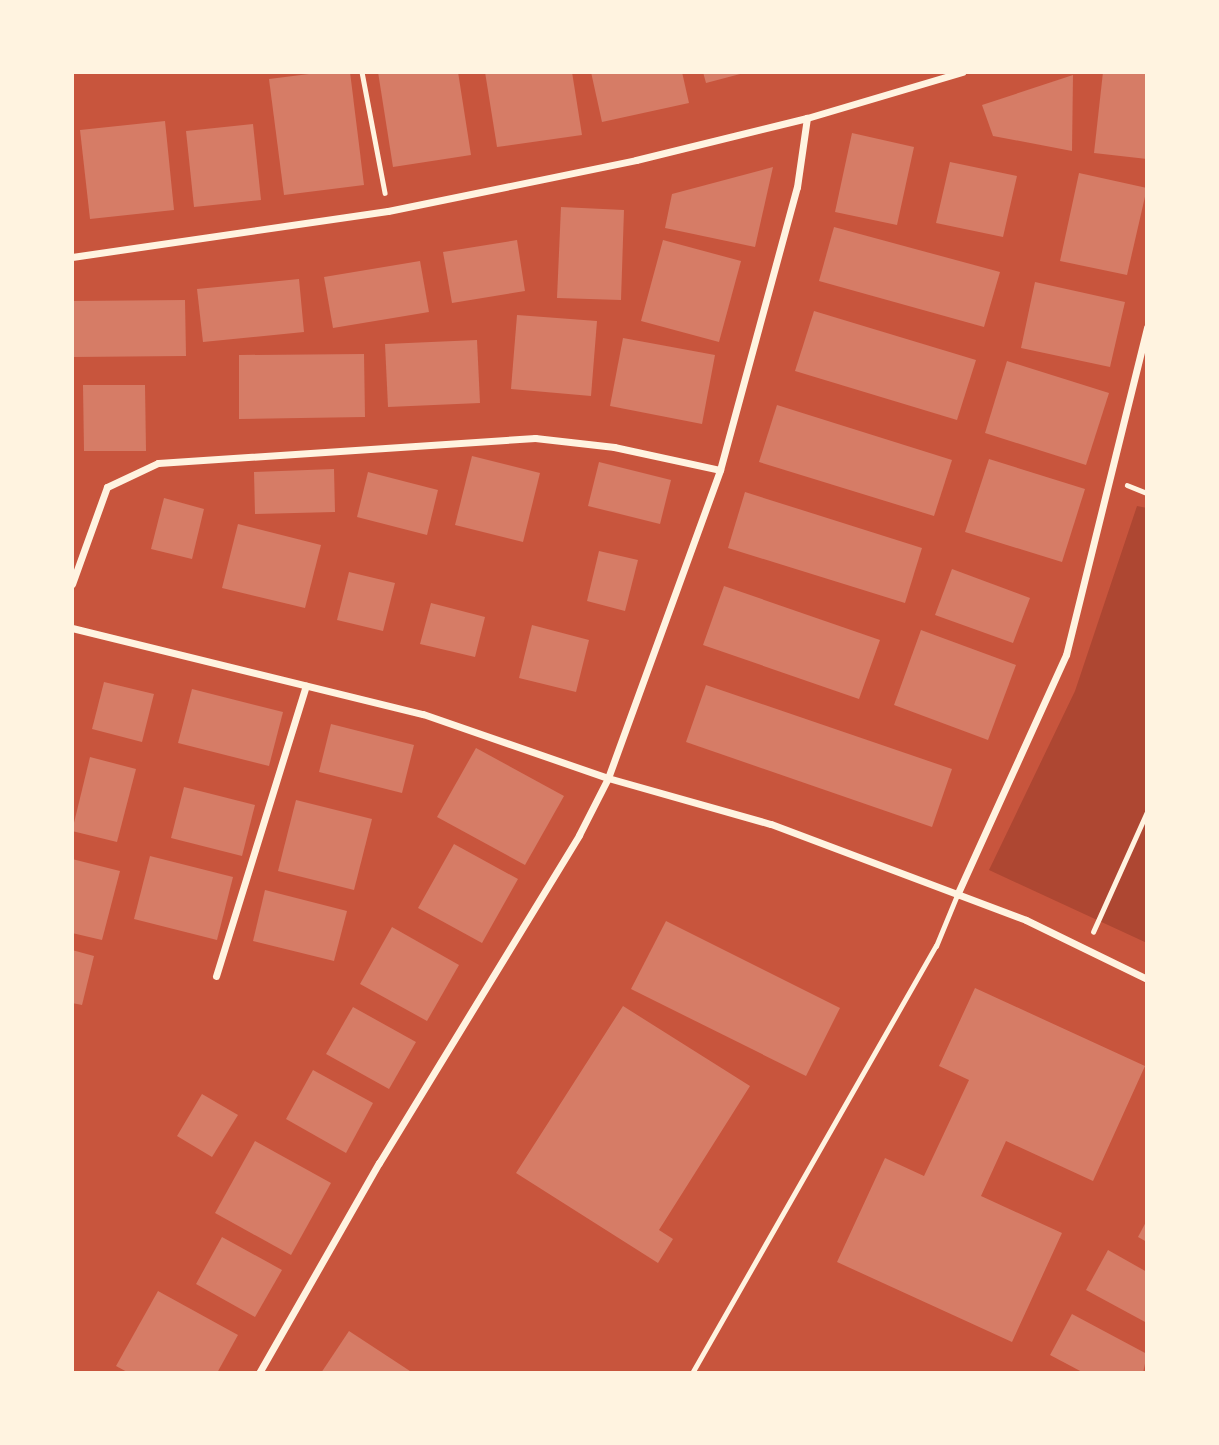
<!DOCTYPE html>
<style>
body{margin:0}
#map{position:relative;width:1219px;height:1445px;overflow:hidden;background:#c8553d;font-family:Figtree,sans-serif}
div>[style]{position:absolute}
.green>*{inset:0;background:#ae4732}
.building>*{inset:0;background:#d67c66}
.path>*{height:4.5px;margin:-2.25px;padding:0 2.25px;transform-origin:2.25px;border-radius:2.25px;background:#fff3e0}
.service>*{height:5px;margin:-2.5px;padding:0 2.5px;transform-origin:2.5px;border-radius:2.5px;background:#fff3e0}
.minor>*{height:7px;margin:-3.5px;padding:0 3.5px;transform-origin:3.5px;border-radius:3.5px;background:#fff3e0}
span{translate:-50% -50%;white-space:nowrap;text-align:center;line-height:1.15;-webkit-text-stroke:5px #fff3e0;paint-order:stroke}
.frame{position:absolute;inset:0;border:74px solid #fff3e0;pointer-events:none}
</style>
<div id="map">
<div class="green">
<i style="clip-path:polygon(1137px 506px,1147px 508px,1147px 943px,989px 870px,1075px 691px)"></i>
</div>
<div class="building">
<i style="clip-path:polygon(325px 72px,350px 72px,364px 185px,284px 195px,269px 79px)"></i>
<i style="clip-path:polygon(378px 72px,458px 72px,471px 155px,393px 167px)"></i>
<i style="clip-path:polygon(485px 72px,572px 72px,582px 135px,497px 147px)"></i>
<i style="clip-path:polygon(591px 72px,682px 72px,689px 103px,602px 122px)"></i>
<i style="clip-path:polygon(703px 72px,744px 72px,744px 73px,706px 83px)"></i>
<i style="clip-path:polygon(1103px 72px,1147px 72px,1147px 159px,1094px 153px)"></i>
<i style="clip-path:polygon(1073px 75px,1072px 151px,993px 136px,982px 105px)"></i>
<i style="clip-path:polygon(165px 121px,174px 210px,90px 219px,80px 130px)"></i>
<i style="clip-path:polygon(253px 124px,261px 200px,194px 207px,186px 131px)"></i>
<i style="clip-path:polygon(852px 133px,914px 147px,897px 225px,835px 212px)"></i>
<i style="clip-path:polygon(950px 162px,1017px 176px,1003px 237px,936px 223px)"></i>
<i style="clip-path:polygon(773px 167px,755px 247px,665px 228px,672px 194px)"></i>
<i style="clip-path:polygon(1079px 173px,1147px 188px,1127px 275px,1060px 261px)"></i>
<i style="clip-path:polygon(561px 207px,624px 210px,621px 300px,557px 298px)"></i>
<i style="clip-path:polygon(834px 227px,1000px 272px,984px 327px,819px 281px)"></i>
<i style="clip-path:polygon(517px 240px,525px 291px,452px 303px,443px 252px)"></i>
<i style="clip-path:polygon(663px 240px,741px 261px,719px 342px,641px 321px)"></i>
<i style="clip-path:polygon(420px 261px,429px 312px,333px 328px,324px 277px)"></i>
<i style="clip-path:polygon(299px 279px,304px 332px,203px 342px,197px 289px)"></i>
<i style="clip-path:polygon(1035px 282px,1125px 302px,1110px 367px,1021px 348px)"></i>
<i style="clip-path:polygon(185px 300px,186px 356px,72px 357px,72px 301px)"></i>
<i style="clip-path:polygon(814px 311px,976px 360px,957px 420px,795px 371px)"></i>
<i style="clip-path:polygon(517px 315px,597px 321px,591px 396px,511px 389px)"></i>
<i style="clip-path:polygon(623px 338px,715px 355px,702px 424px,610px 406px)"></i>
<i style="clip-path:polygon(477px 340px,480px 403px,388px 407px,385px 344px)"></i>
<i style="clip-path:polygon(364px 354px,365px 417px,239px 419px,239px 355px)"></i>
<i style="clip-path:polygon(1007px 361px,1109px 393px,1086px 465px,985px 433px)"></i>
<i style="clip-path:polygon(83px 385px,145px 385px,146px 451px,84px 451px)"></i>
<i style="clip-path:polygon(777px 405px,952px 460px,934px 516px,759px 462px)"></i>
<i style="clip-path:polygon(472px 456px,540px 473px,523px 542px,455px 525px)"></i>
<i style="clip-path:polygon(989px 459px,1085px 489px,1062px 562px,965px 532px)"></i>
<i style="clip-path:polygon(599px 462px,671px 480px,660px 524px,588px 506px)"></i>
<i style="clip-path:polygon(334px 469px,335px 512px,255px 514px,254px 472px)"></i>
<i style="clip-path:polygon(368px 472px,438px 490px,427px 535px,357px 517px)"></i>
<i style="clip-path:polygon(745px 492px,922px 548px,905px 603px,728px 548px)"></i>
<i style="clip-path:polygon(164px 498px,204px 509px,192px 559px,151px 549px)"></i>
<i style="clip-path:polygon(238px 524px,321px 545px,305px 608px,222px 588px)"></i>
<i style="clip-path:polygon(599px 551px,638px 560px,625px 611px,587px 601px)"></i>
<i style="clip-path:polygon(952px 569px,1030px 598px,1013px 643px,935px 615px)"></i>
<i style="clip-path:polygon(349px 572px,395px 583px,383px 631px,337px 620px)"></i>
<i style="clip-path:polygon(724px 586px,880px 640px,859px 699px,703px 645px)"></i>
<i style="clip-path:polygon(431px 603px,485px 617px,475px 657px,420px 644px)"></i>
<i style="clip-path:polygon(532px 625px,589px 640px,576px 692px,519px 678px)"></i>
<i style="clip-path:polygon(921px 630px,1016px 665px,988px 740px,894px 705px)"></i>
<i style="clip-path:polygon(104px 682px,154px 694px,142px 742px,92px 729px)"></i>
<i style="clip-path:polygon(706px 685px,952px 769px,932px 827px,686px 742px)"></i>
<i style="clip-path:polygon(192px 689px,283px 712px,269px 766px,178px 743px)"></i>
<i style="clip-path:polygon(331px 724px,414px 745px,402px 793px,319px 772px)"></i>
<i style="clip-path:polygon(476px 748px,564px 796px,525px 865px,437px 817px)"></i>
<i style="clip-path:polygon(90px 757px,136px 769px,117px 842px,72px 831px)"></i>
<i style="clip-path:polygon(184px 787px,255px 805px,242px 856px,171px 838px)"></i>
<i style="clip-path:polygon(296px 800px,372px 819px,354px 890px,278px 871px)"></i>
<i style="clip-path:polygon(454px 844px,518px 879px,482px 943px,418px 908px)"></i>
<i style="clip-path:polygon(150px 856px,233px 877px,217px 940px,134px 919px)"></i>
<i style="clip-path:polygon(72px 859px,120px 871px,102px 940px,72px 933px)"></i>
<i style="clip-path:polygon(265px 890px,347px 911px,334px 961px,253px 941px)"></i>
<i style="clip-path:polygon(666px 921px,840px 1008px,806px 1076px,631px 989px)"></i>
<i style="clip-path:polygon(392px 927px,459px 965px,427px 1021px,360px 984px)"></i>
<i style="clip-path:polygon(72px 950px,94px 956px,82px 1005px,72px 1003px)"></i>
<i style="clip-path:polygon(975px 988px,1145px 1066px,1093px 1181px,1006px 1141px,981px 1196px,1062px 1233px,1012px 1342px,837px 1262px,885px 1158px,924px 1176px,969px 1080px,939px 1066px)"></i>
<i style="clip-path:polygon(623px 1006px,750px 1086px,659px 1230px,673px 1239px,658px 1263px,516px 1173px)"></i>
<i style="clip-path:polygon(353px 1007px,416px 1042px,389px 1089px,326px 1054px)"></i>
<i style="clip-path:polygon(313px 1070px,373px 1103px,346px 1153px,286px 1119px)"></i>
<i style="clip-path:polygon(202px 1094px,238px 1115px,212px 1157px,177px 1136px)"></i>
<i style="clip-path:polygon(255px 1141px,331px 1183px,291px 1255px,215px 1213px)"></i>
<i style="clip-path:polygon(1147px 1220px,1147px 1242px,1138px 1237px)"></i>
<i style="clip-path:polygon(222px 1237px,282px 1270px,255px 1317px,196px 1284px)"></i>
<i style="clip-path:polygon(1108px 1250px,1147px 1272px,1147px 1323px,1086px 1290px)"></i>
<i style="clip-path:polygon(158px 1291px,238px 1335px,217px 1373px,129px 1373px,116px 1366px)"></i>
<i style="clip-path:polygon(1072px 1314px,1147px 1354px,1143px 1373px,1084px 1373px,1050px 1355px)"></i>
<i style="clip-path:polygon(349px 1331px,413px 1373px,321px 1373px)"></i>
</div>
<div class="path">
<i style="left:362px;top:72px;width:123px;rotate:79.2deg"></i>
<i style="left:1127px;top:485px;width:22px;rotate:22deg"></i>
<i style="left:1093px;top:932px;width:132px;rotate:-65.8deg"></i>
</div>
<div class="service">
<i style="left:692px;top:1373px;width:492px;rotate:-60.3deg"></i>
<i style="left:936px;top:946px;width:55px;rotate:-67.6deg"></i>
</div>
<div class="minor">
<i style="left:72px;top:257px;width:319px;rotate:-8.3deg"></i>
<i style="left:388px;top:211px;width:253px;rotate:-11.6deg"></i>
<i style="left:636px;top:160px;width:176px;rotate:-13.8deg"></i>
<i style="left:807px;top:118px;width:162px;rotate:-16.5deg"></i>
<i style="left:72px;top:584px;width:103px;rotate:-70.2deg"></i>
<i style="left:107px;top:487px;width:56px;rotate:-25.2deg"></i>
<i style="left:158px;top:463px;width:378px;rotate:-3.8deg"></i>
<i style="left:535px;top:438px;width:80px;rotate:6.5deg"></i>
<i style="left:614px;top:447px;width:108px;rotate:12.2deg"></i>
<i style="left:72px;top:628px;width:361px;rotate:13.8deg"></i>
<i style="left:423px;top:714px;width:196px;rotate:19.1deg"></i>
<i style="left:608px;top:778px;width:169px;rotate:15.8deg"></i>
<i style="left:771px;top:824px;width:272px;rotate:20.6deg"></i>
<i style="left:1026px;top:920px;width:135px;rotate:26deg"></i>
<i style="left:957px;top:895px;width:264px;rotate:-65.6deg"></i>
<i style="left:1066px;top:655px;width:338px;rotate:-76.1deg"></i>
<i style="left:216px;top:976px;width:304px;rotate:-72.8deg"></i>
<i style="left:259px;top:1373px;width:242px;rotate:-60.3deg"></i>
<i style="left:379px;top:1163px;width:384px;rotate:-58.6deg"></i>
<i style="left:579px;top:835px;width:64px;rotate:-63deg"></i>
<i style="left:608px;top:778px;width:328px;rotate:-70deg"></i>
<i style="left:720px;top:470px;width:293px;rotate:-74.8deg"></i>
<i style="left:797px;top:187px;width:70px;rotate:-81.8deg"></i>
</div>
<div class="frame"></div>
</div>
